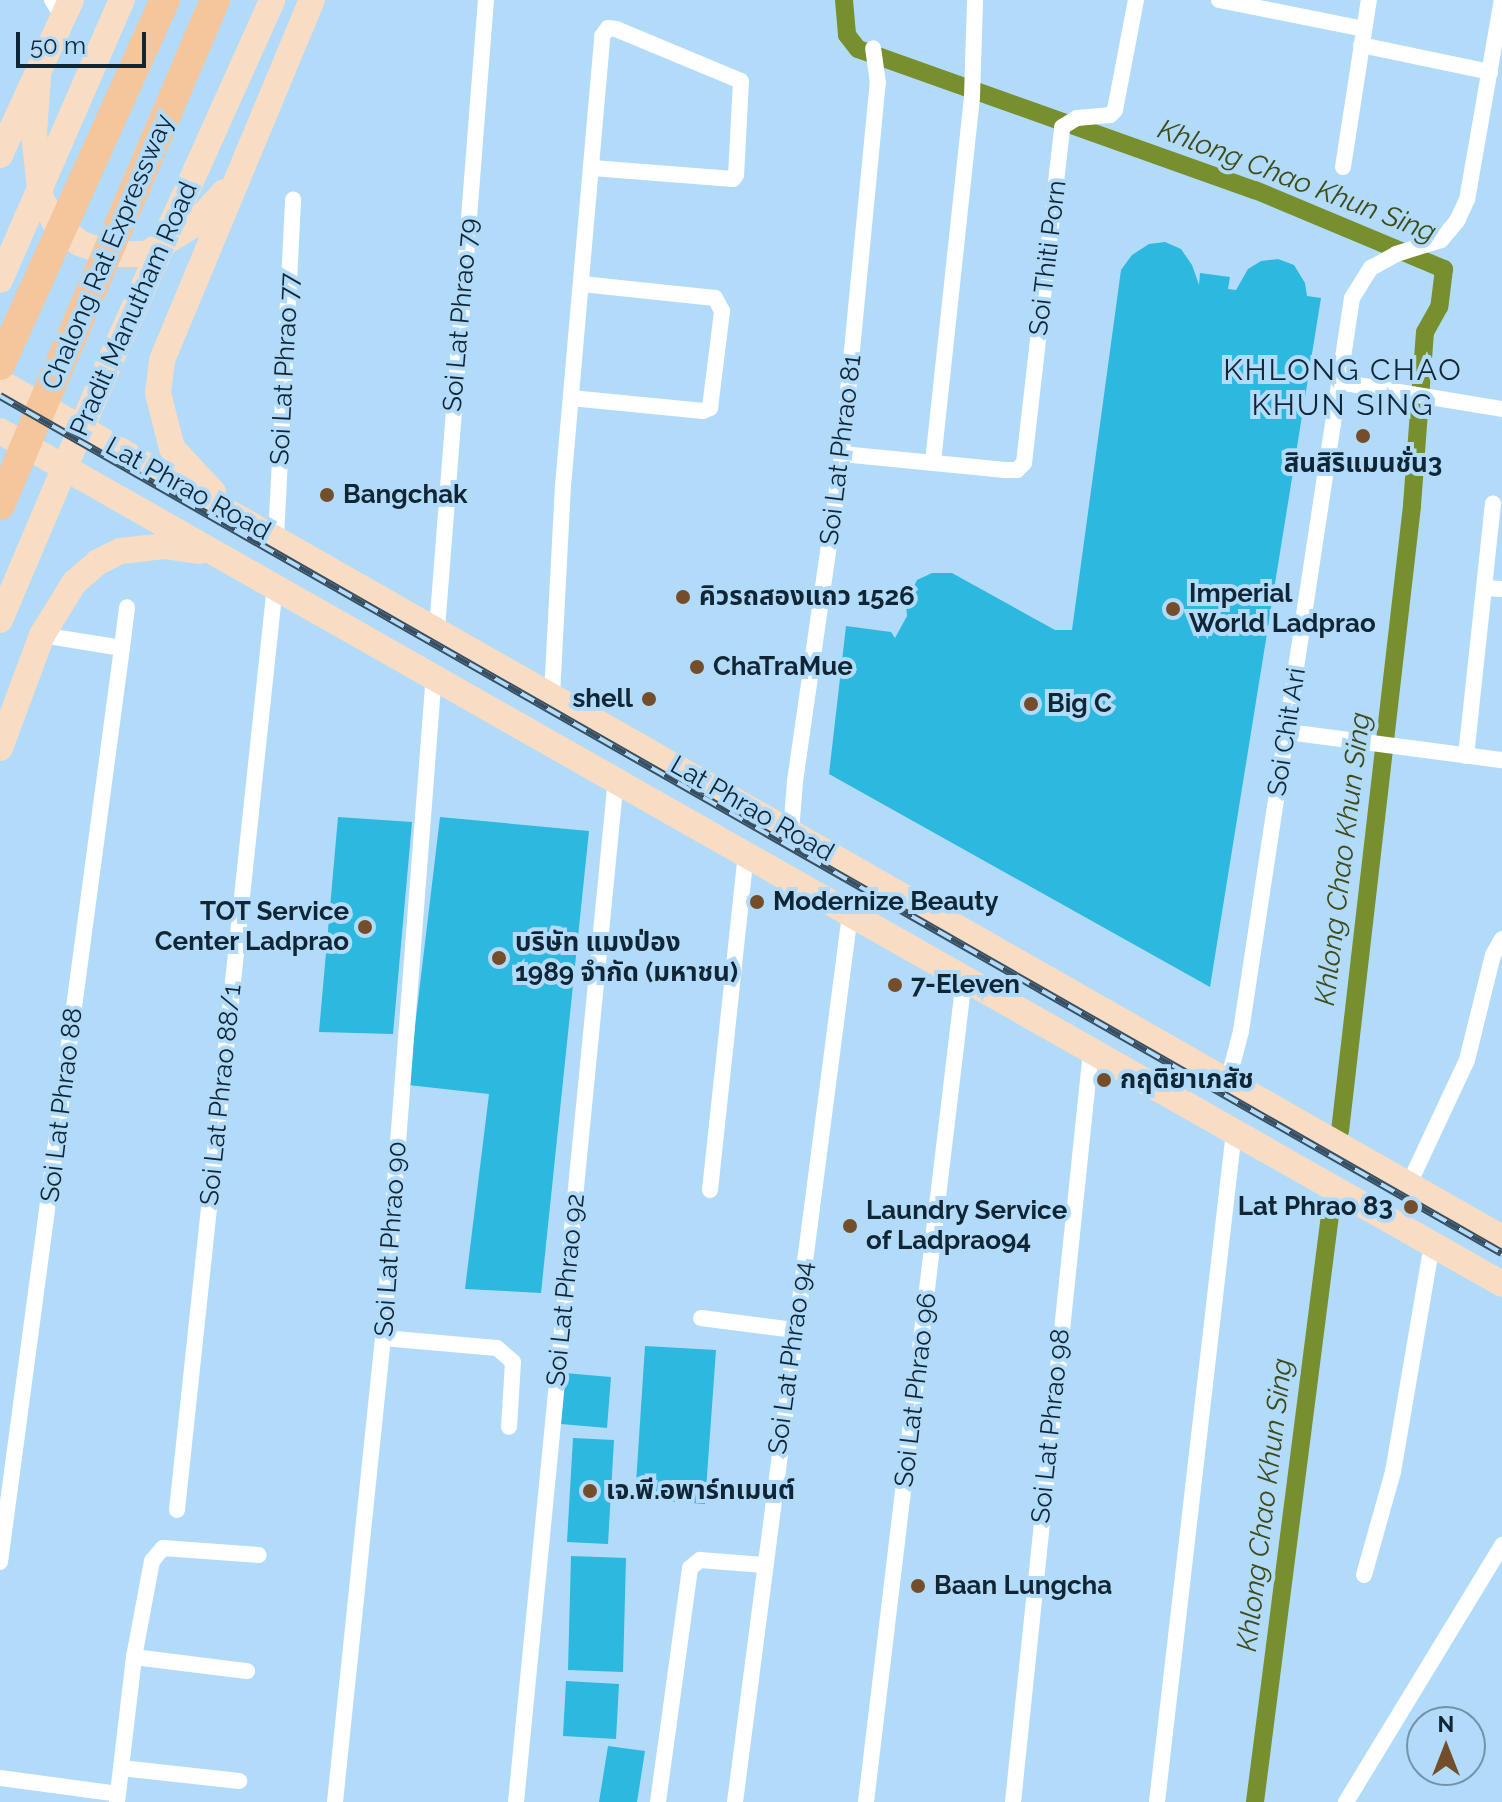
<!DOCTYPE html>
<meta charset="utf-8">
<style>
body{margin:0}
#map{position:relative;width:1502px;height:1802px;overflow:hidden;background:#b2dbfa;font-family:Raleway,"Noto Sans Thai",sans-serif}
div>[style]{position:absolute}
.canal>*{height:18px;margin:-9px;padding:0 9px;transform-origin:9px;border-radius:9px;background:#778f2e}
.building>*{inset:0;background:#2db8df}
.minor>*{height:16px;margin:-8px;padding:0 8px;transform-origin:8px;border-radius:8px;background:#fff}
.primary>*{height:26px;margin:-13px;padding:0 13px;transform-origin:13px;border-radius:13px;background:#f9dcc4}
.motorway>*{height:30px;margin:-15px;padding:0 15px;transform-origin:15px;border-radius:15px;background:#f5c59c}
.rail>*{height:8px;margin-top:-4px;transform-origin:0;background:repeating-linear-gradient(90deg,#b2dbfa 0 15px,#364f62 0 30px);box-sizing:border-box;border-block:2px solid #364f62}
.dots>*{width:22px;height:22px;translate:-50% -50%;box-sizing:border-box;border:4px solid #b2dbfa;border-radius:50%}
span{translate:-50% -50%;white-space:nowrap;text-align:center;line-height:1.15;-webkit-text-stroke:8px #b2dbfa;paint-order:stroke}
.street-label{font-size:26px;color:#112635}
.poi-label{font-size:26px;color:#112635;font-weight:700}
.left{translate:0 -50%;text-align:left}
.right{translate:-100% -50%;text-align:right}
.water-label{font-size:28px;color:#3e4b19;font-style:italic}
.quarter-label{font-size:30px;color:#112635;letter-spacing:2px}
.north{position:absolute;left:1406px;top:1706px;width:80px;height:80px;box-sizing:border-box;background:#b2dbfa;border:2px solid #7293ab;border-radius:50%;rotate:0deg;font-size:22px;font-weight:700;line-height:32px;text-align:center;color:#112635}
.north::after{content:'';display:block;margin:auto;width:28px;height:36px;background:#744d2a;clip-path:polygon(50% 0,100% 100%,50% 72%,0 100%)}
.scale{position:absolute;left:16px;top:32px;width:130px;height:36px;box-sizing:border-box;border:4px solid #112635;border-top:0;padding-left:10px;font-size:24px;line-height:28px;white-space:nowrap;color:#112635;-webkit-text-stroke:6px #b2dbfa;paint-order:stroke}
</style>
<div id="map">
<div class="canal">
<i style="left:844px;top:0;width:35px;rotate:85deg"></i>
<i style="left:847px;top:35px;width:18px;rotate:52deg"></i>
<i style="left:858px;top:49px;width:421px;rotate:19.6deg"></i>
<i style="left:1255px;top:190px;width:205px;rotate:22.7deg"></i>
<i style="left:1444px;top:269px;width:38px;rotate:97deg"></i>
<i style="left:1439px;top:307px;width:29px;rotate:119deg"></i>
<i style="left:1425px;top:332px;width:174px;rotate:94.3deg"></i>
<i style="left:1412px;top:506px;width:629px;rotate:96.57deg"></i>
<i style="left:1255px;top:1802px;width:592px;rotate:-82.72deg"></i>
</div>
<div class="building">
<i style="clip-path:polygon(1165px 242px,1181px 249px,1192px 265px,1199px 285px,1200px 273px,1230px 277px,1228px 289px,1236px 290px,1248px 269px,1261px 261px,1278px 259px,1294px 265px,1305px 283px,1307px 296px,1321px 298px,1210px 987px,829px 774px,846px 626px,891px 632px,895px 638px,907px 616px,906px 603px,917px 580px,932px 573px,952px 573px,1055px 630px,1072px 630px,1121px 270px,1132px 255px,1149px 244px)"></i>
<i style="clip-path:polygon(338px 817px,412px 822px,393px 1034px,319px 1032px)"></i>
<i style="clip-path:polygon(440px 817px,589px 831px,541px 1293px,465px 1289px,489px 1094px,408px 1085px)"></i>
<i style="clip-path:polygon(645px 1346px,716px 1350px,705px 1504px,635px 1499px)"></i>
<i style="clip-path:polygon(565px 1373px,611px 1377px,607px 1428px,561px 1424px)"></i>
<i style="clip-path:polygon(573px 1438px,614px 1440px,608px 1544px,567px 1542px)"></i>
<i style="clip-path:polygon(571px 1556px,626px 1558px,623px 1672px,568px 1670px)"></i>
<i style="clip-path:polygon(566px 1681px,619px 1684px,616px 1739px,563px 1736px)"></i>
<i style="clip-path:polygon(608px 1746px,645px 1751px,637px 1802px,599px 1802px)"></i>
</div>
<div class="minor">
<i style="left:52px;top:0;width:20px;rotate:57deg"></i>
<i style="left:1219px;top:0;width:148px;rotate:11.3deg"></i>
<i style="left:1361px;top:45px;width:132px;rotate:11.8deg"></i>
<i style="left:1343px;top:167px;width:169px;rotate:-81.2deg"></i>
<i style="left:1339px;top:382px;width:165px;rotate:9.4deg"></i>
<i style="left:571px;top:398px;width:133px;rotate:5.6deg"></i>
<i style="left:703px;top:411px;width:8px;rotate:-23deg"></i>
<i style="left:710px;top:408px;width:98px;rotate:-82.9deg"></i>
<i style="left:722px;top:311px;width:15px;rotate:-118deg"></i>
<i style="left:715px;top:298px;width:134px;rotate:-174deg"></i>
<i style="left:842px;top:454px;width:164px;rotate:5.6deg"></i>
<i style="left:1005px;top:470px;width:12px"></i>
<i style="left:1017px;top:470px;width:10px;rotate:-45deg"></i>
<i style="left:1024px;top:463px;width:338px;rotate:-83.5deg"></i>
<i style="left:1062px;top:127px;width:17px;rotate:-31deg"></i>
<i style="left:1077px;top:118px;width:33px;rotate:-5deg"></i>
<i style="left:1110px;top:115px;width:7px;rotate:-45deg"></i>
<i style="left:1115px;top:110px;width:112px;rotate:-79.2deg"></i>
<i style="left:933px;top:462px;width:367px;rotate:-83.9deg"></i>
<i style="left:972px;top:97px;width:97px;rotate:-88.2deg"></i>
<i style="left:276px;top:538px;width:339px;rotate:-87.1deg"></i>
<i style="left:1485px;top:588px;width:17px;rotate:3deg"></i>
<i style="left:437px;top:629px;width:631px;rotate:-85.55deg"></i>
<i style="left:122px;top:648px;width:41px;rotate:-83deg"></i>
<i style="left:552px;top:695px;width:209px;rotate:-87deg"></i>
<i style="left:563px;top:486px;width:452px;rotate:-85deg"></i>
<i style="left:602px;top:36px;width:10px;rotate:-53deg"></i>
<i style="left:608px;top:28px;width:8px;rotate:7deg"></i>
<i style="left:616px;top:29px;width:135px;rotate:22.6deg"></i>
<i style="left:741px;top:81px;width:94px;rotate:93deg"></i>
<i style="left:736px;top:175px;width:5px;rotate:127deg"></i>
<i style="left:733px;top:179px;width:141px;rotate:-175.5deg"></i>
<i style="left:1288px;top:732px;width:216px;rotate:7.5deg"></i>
<i style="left:1466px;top:756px;width:254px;rotate:-83.9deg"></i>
<i style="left:791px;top:832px;width:51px;rotate:-85.5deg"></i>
<i style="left:795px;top:781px;width:330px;rotate:-81.8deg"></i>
<i style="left:842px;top:454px;width:373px;rotate:-84.5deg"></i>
<i style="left:878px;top:83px;width:35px;rotate:-98deg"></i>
<i style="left:1228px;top:1081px;width:52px;rotate:-75.4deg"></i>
<i style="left:1241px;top:1031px;width:741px;rotate:-81.39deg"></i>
<i style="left:1352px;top:298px;width:36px;rotate:-58deg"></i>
<i style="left:1371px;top:268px;width:29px;rotate:-29deg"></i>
<i style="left:1396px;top:254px;width:47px;rotate:-17.3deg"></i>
<i style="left:1441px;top:240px;width:25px;rotate:-50deg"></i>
<i style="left:1457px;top:221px;width:23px;rotate:-65deg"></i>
<i style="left:1467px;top:200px;width:203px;rotate:-80.1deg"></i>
<i style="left:1409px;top:1184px;width:137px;rotate:-64.9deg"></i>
<i style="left:1467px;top:1060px;width:108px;rotate:-76.1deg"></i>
<i style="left:1493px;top:955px;width:18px;rotate:-61deg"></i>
<i style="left:710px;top:1190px;width:338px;rotate:-83.9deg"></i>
<i style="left:701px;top:1318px;width:95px;rotate:7.3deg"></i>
<i style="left:383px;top:1338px;width:114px;rotate:5deg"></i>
<i style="left:497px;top:1348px;width:21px;rotate:41deg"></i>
<i style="left:513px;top:1362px;width:65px;rotate:93.5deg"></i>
<i style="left:177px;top:1510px;width:929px;rotate:-83.95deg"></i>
<i style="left:0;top:1562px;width:922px;rotate:-82.4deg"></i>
<i style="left:122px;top:648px;width:81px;rotate:-170.8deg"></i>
<i style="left:1364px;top:1575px;width:107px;rotate:-74.3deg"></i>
<i style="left:1393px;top:1472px;width:231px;rotate:-80.3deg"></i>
<i style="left:134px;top:1657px;width:114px;rotate:7.1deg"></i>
<i style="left:121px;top:1768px;width:119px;rotate:6.3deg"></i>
<i style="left:0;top:1778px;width:119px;rotate:7.7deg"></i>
<i style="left:117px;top:1802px;width:146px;rotate:-83.3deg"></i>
<i style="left:134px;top:1657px;width:98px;rotate:-79.4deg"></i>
<i style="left:152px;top:1561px;width:17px;rotate:-50deg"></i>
<i style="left:163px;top:1548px;width:96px;rotate:4.2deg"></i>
<i style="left:335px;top:1802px;width:466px;rotate:-84.1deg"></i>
<i style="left:383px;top:1338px;width:666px;rotate:-85.61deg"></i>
<i style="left:516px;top:1802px;width:1028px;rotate:-84.42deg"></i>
<i style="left:658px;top:1802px;width:236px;rotate:-82.2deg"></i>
<i style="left:690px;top:1568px;width:13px;rotate:-39deg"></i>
<i style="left:700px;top:1560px;width:64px;rotate:4.5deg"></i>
<i style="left:735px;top:1802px;width:895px;rotate:-82.62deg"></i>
<i style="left:866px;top:1802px;width:829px;rotate:-83.21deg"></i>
<i style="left:1013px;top:1802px;width:755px;rotate:-84.07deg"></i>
<i style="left:1157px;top:1802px;width:675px;rotate:-83.45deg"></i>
<i style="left:1346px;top:1802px;width:301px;rotate:-58.7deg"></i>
</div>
<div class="primary">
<i style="left:38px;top:76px;width:57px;rotate:94deg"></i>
<i style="left:34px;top:133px;width:66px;rotate:83.9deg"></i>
<i style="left:41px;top:199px;width:26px;rotate:59deg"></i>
<i style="left:54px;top:221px;width:33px;rotate:41deg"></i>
<i style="left:79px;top:243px;width:34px;rotate:19deg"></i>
<i style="left:111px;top:254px;width:35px"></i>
<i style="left:146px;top:254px;width:57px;rotate:-31.5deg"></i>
<i style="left:195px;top:224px;width:43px;rotate:-47.8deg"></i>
<i style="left:0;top:155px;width:170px;rotate:-65.4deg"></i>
<i style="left:0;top:280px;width:305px;rotate:-66.5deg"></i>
<i style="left:0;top:382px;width:1729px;rotate:29.68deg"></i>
<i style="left:0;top:431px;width:1727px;rotate:29.59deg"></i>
<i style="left:213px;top:492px;width:60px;rotate:-133deg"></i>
<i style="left:172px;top:448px;width:57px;rotate:-104.3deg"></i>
<i style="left:158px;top:393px;width:33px;rotate:-83deg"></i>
<i style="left:162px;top:360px;width:390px;rotate:-67.4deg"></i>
<i style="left:0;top:620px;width:274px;rotate:-67deg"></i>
<i style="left:107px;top:368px;width:403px;rotate:-65.8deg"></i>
<i style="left:0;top:748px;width:121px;rotate:-69.6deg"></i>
<i style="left:42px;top:635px;width:61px;rotate:-58.4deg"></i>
<i style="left:74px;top:583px;width:32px;rotate:-41deg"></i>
<i style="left:98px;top:562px;width:25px;rotate:-26deg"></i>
<i style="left:121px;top:551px;width:43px;rotate:-6.6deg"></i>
<i style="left:164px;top:546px;width:36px;rotate:8deg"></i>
</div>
<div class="motorway">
<i style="left:0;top:365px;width:401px;rotate:-65.7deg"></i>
<i style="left:0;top:505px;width:549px;rotate:-66.94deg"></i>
</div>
<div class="rail">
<i style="left:0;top:396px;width:1729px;rotate:29.71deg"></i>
</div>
<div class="dots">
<i style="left:1363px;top:436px;background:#744d2a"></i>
<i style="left:327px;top:495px;background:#744d2a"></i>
<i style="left:683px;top:597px;background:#744d2a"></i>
<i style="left:1173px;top:609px;background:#744d2a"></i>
<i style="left:697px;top:667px;background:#744d2a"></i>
<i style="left:649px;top:699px;background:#744d2a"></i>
<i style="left:1031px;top:704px;background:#744d2a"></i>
<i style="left:757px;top:902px;background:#744d2a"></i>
<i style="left:365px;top:927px;background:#744d2a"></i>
<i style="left:499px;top:958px;background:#744d2a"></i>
<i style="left:895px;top:985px;background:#744d2a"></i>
<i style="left:1104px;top:1080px;background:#744d2a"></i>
<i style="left:1411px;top:1207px;background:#744d2a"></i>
<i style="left:850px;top:1226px;background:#744d2a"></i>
<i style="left:590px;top:1491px;background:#744d2a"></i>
<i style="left:918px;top:1586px;background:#744d2a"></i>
</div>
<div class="street-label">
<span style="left:108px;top:252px;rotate:-67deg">Chalong Rat Expressway</span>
<span style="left:1048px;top:258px;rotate:-83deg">Soi Thiti Porn</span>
<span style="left:134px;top:309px;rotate:-66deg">Pradit Manutham Road</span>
<span style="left:461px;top:315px;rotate:-85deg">Soi Lat Phrao 79</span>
<span style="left:285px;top:369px;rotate:-87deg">Soi Lat Phrao 77</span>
<span style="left:841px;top:450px;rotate:-83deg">Soi Lat Phrao 81</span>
<span style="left:188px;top:489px;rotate:29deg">Lat Phrao Road</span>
<span style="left:1287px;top:732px;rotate:-81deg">Soi Chit Ari</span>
<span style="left:752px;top:809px;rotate:30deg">Lat Phrao Road</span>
<span style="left:221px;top:1095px;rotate:-84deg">Soi Lat Phrao 88/1</span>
<span style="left:62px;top:1105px;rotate:-83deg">Soi Lat Phrao 88</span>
<span style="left:391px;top:1239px;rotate:-86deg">Soi Lat Phrao 90</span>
<span style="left:566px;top:1290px;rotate:-84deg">Soi Lat Phrao 92</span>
<span style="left:791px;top:1358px;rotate:-82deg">Soi Lat Phrao 94</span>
<span style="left:916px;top:1390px;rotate:-83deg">Soi Lat Phrao 96</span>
<span style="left:1051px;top:1426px;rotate:-84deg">Soi Lat Phrao 98</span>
</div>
<div class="poi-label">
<span style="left:1363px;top:464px">สินสิริแมนชั่น3</span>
<span class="left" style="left:343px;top:495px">Bangchak</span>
<span class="left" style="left:1189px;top:609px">Imperial<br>World Ladprao</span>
<span class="left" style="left:699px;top:597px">คิวรถสองแถว 1526</span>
<span class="left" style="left:713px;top:667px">ChaTraMue</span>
<span class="right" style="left:633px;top:699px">shell</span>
<span class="left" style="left:1047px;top:704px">Big C</span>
<span class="left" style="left:773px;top:902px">Modernize Beauty</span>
<span class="right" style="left:349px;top:927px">TOT Service<br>Center Ladprao</span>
<span class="left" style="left:515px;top:958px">บริษัท แมงป่อง<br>1989 จำกัด (มหาชน)</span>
<span class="left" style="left:911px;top:985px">7-Eleven</span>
<span class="left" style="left:1120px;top:1080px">กฤติยาเภสัช</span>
<span class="right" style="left:1393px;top:1207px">Lat Phrao 83</span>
<span class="left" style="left:866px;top:1226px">Laundry Service<br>of Ladprao94</span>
<span class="left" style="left:606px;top:1491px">เจ.พี.อพาร์ทเมนต์</span>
<span class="left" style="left:934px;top:1586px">Baan Lungcha</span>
</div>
<div class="water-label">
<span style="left:1297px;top:181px;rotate:21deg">Khlong Chao Khun Sing</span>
<span style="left:1343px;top:859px;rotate:-83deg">Khlong Chao Khun Sing</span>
<span style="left:1265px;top:1505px;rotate:-83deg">Khlong Chao Khun Sing</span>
</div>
<div class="quarter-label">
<span style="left:1343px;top:387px">KHLONG CHAO<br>KHUN SING</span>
</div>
<div class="north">N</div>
<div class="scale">50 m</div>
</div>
